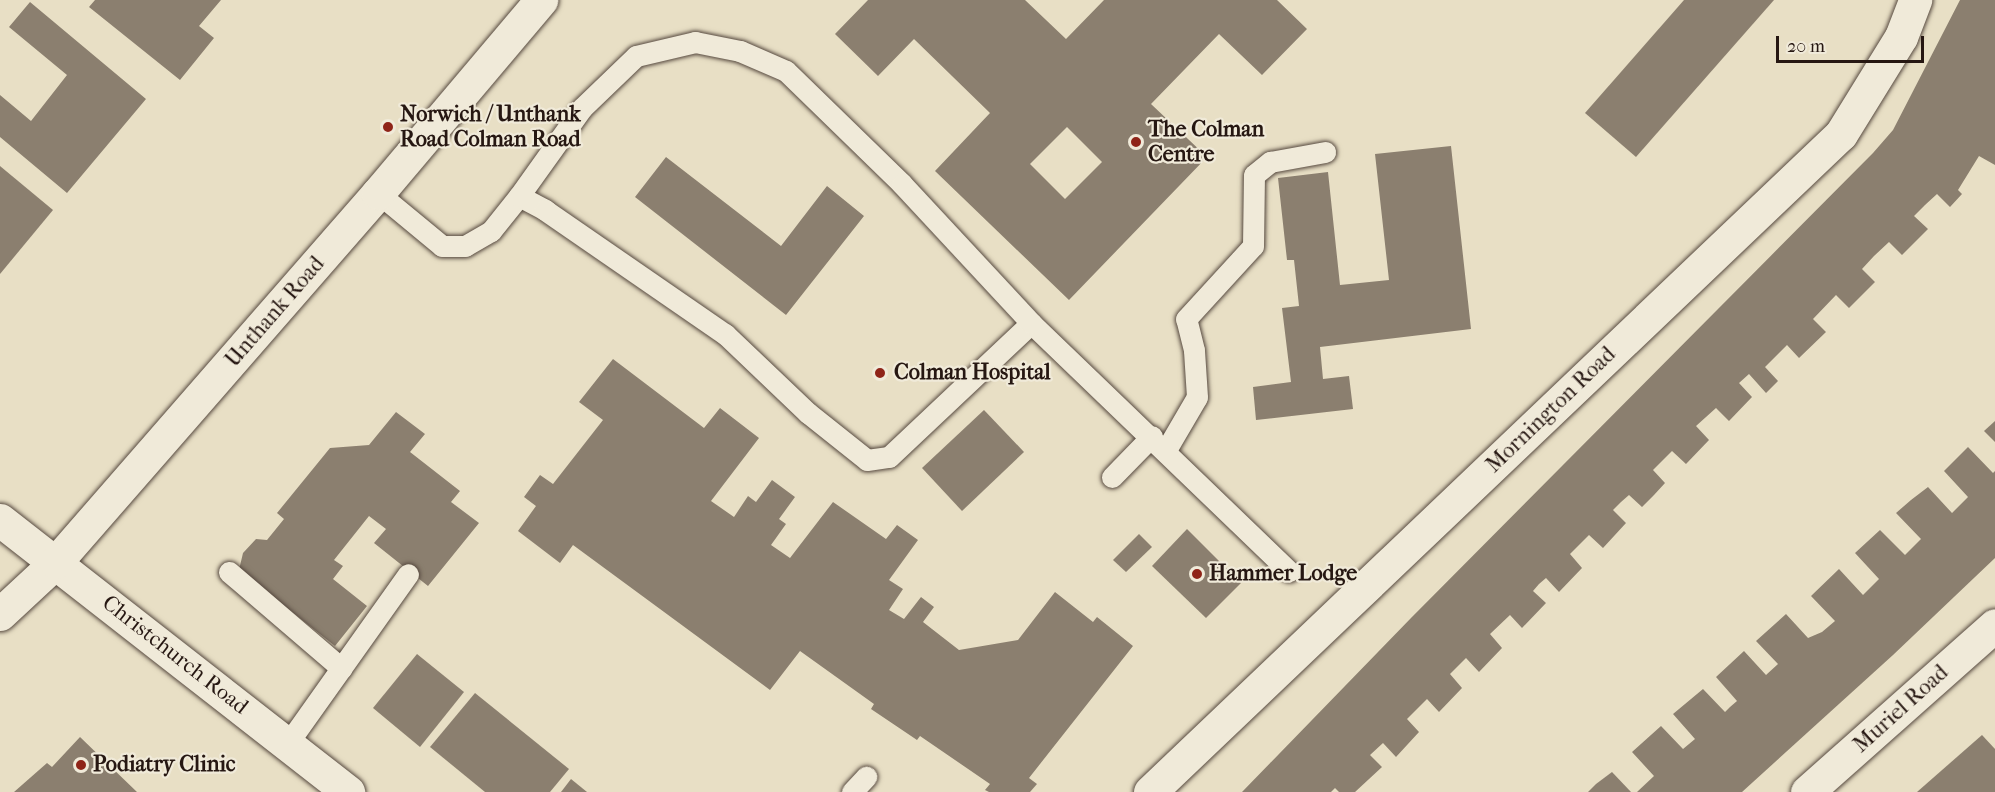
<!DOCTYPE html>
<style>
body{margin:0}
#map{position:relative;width:1995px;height:792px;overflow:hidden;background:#e8dfc5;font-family:"IM FELL French Canon",serif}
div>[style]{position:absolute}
.building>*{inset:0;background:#8b7f6f}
.roads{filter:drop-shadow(0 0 2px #56493f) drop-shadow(0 0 2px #56493f)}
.lane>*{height:21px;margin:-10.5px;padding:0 10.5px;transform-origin:10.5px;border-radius:10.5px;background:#f0ead9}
.street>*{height:33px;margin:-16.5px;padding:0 16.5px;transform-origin:16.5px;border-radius:16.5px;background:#f0ead9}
.secondary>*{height:33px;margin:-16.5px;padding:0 16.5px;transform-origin:16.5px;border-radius:16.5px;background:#f0ead9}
.dots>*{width:16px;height:16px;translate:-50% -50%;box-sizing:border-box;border:3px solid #f0ead9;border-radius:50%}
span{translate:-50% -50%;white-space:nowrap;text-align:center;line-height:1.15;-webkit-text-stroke:4.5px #f0ead9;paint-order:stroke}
.poi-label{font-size:22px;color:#261712;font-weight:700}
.left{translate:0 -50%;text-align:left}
.street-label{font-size:22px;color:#261712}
.scale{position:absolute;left:1776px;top:36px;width:148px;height:27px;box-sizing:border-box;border:3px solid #261712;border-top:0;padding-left:8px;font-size:18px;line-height:21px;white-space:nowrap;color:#261712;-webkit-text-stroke:4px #f0ead9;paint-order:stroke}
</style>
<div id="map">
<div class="building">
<i style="clip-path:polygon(95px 0,221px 0,199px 26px,214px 38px,180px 80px,89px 7px)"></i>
<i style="clip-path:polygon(evenodd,868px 0,1025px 0,1066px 39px,1104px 0,1277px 0,1307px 29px,1262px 75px,1219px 34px,1151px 104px,1207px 157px,1069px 300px,935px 171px,990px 113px,914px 39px,878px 76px,835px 34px,868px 0,1067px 127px,1102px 162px,1065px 199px,1030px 164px,1067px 127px)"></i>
<i style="clip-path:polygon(1684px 0,1774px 0,1636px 157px,1585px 113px)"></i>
<i style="clip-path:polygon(1960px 0,1995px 0,1995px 165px,1979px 156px,1958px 190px,1962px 194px,1950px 207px,1937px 194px,1925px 205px,1914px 216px,1928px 229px,1902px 255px,1889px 242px,1874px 256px,1862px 269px,1875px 282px,1849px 308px,1836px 295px,1813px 319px,1826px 332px,1799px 358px,1787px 345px,1765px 367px,1778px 381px,1766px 393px,1749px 374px,1739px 383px,1752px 397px,1729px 421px,1716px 408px,1696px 426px,1709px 440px,1686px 464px,1672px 451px,1653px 470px,1665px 483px,1654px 495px,1642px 507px,1629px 495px,1621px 502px,1613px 510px,1626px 523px,1603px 548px,1589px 535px,1570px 554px,1582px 568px,1559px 592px,1546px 578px,1539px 584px,1533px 591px,1546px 603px,1522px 628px,1510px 615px,1490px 634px,1502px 648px,1479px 672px,1466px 658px,1450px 674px,1462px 688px,1439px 712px,1427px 699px,1407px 719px,1419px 732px,1396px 757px,1383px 743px,1370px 755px,1382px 767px,1355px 792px,1339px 792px,1335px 788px,1331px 792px,1242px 792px,1411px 618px,1873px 153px,1893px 130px)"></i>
<i style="clip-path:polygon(30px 2px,146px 99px,67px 193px,0 137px,0 95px,31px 121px,67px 75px,9px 27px)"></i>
<i style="clip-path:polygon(1451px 146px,1471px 329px,1320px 347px,1323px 379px,1349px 376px,1353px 409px,1256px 420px,1253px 387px,1291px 382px,1282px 308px,1299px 306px,1294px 260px,1287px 260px,1278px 178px,1328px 172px,1340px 285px,1389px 280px,1375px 154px)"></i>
<i style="clip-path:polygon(666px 157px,781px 246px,827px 186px,864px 216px,786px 315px,635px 197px)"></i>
<i style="clip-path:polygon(0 166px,53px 210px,0 274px)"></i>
<i style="clip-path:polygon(613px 359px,704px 428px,720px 408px,759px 438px,711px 501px,734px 517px,748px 496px,756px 502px,772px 480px,795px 497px,779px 519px,786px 524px,771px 545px,790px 558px,833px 502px,886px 539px,897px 525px,918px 540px,889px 580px,903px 589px,889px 610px,904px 619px,921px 597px,934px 607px,923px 622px,959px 650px,1018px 640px,1055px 592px,1093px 622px,1097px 617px,1133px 646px,1029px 778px,1037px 784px,1030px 792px,989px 792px,985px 790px,990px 784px,920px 736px,917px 740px,871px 709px,874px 704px,800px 651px,770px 690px,573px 545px,560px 563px,518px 531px,536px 506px,524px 497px,540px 475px,553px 484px,603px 420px,579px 402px)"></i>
<i style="clip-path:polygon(984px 410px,1024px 452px,962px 511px,922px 468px)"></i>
<i style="clip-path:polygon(396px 412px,425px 434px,410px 452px,460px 491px,451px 502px,479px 523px,428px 586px,374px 543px,386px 529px,369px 516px,334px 560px,343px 566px,333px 579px,367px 606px,335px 646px,239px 570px,243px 553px,256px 539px,267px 540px,284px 519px,277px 513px,330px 448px,369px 445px)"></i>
<i style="clip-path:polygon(1995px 421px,1995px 442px,1984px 431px)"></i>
<i style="clip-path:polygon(1968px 447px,1993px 473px,1995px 471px,1995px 558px,1893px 655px,1742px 792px,1637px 792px,1654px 776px,1632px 752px,1661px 726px,1683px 749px,1695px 739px,1673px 714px,1703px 689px,1725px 712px,1730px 707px,1737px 701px,1716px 677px,1744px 651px,1766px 675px,1778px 664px,1756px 641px,1786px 614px,1808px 638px,1822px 632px,1835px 621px,1811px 596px,1839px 569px,1863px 595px,1879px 579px,1855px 553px,1880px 530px,1905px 555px,1921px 539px,1896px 513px,1911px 500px,1928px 487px,1952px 513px,1968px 497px,1944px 471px)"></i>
<i style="clip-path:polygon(1187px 529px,1241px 583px,1206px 618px,1152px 566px)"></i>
<i style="clip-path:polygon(1139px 534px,1152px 547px,1126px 572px,1113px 560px)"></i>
<i style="clip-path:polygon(417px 654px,464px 692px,420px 747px,373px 708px)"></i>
<i style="clip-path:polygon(475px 693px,569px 769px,550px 792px,485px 792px,430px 747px)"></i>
<i style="clip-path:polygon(1982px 735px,1995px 749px,1995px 792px,1917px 792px)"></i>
<i style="clip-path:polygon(80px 737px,137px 792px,14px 792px,47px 763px,52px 767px)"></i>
<i style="clip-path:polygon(1612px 772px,1631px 792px,1588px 792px,1596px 784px)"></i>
<i style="clip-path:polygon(571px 779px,587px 792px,561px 792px)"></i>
</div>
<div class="roads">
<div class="lane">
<i style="left:378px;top:193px;width:83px;rotate:39.6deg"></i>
<i style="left:442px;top:246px;width:23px"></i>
<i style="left:465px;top:246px;width:30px;rotate:-30deg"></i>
<i style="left:491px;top:231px;width:45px;rotate:-51.3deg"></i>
<i style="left:519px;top:196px;width:30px;rotate:28deg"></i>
<i style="left:545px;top:210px;width:219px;rotate:34.6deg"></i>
<i style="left:725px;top:334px;width:115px;rotate:43.6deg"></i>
<i style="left:808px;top:413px;width:75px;rotate:38.5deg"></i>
<i style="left:867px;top:460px;width:22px;rotate:-8deg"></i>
<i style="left:889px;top:457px;width:195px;rotate:-43.3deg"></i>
<i style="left:1031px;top:323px;width:358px;rotate:43.9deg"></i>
<i style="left:519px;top:196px;width:108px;rotate:-54.4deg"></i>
<i style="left:582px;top:108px;width:75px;rotate:-43.9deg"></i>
<i style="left:636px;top:56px;width:61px;rotate:-13.3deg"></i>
<i style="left:695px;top:42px;width:46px;rotate:11.3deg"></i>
<i style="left:740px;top:51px;width:50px;rotate:23.5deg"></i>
<i style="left:786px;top:71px;width:162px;rotate:44.2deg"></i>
<i style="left:902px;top:184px;width:190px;rotate:47.1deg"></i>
<i style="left:1166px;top:450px;width:61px;rotate:-59.7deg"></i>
<i style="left:1197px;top:397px;width:47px;rotate:-93.7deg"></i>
<i style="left:1194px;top:350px;width:32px;rotate:-104deg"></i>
<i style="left:1186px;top:319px;width:99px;rotate:-47.5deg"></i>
<i style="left:1253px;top:246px;width:71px;rotate:-89.2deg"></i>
<i style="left:1254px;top:175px;width:21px;rotate:-39deg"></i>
<i style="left:1270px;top:162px;width:56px;rotate:-10.3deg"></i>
<i style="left:1112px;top:477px;width:57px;rotate:-45.7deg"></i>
<i style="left:229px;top:572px;width:148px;rotate:40.6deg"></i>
<i style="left:288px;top:743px;width:207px;rotate:-54.6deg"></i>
<i style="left:852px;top:792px;width:21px;rotate:-47deg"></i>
</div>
<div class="street">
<i style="left:0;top:520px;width:442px;rotate:38deg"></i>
<i style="left:1150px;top:792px;width:954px;rotate:-43.6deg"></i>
<i style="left:1841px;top:134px;width:114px;rotate:-58.3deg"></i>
<i style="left:1901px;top:37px;width:40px;rotate:-69deg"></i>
<i style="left:1807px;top:792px;width:251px;rotate:-41.6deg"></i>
</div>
<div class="secondary">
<i style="left:0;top:614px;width:76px;rotate:-42.9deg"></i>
<i style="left:56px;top:562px;width:490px;rotate:-48.9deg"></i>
<i style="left:378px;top:193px;width:253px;rotate:-49.8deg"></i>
</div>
</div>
<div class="dots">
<i style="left:388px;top:127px;background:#8f2418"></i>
<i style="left:1136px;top:142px;background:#8f2418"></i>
<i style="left:880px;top:373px;background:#8f2418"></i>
<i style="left:1197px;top:574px;background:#8f2418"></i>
<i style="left:81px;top:765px;background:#8f2418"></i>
</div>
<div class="poi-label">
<span class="left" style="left:400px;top:127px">Norwich / Unthank<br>Road Colman Road</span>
<span class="left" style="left:1148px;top:142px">The Colman<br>Centre</span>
<span class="left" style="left:894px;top:373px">Colman Hospital</span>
<span class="left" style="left:1209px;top:574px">Hammer Lodge</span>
<span class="left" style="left:93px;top:765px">Podiatry Clinic</span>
</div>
<div class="street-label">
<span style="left:275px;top:312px;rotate:-49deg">Unthank Road</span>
<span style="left:1551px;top:410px;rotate:-44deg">Mornington Road</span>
<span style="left:175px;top:655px;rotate:38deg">Christchurch Road</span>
<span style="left:1901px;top:709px;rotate:-42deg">Muriel Road</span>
</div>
<div class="scale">20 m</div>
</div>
